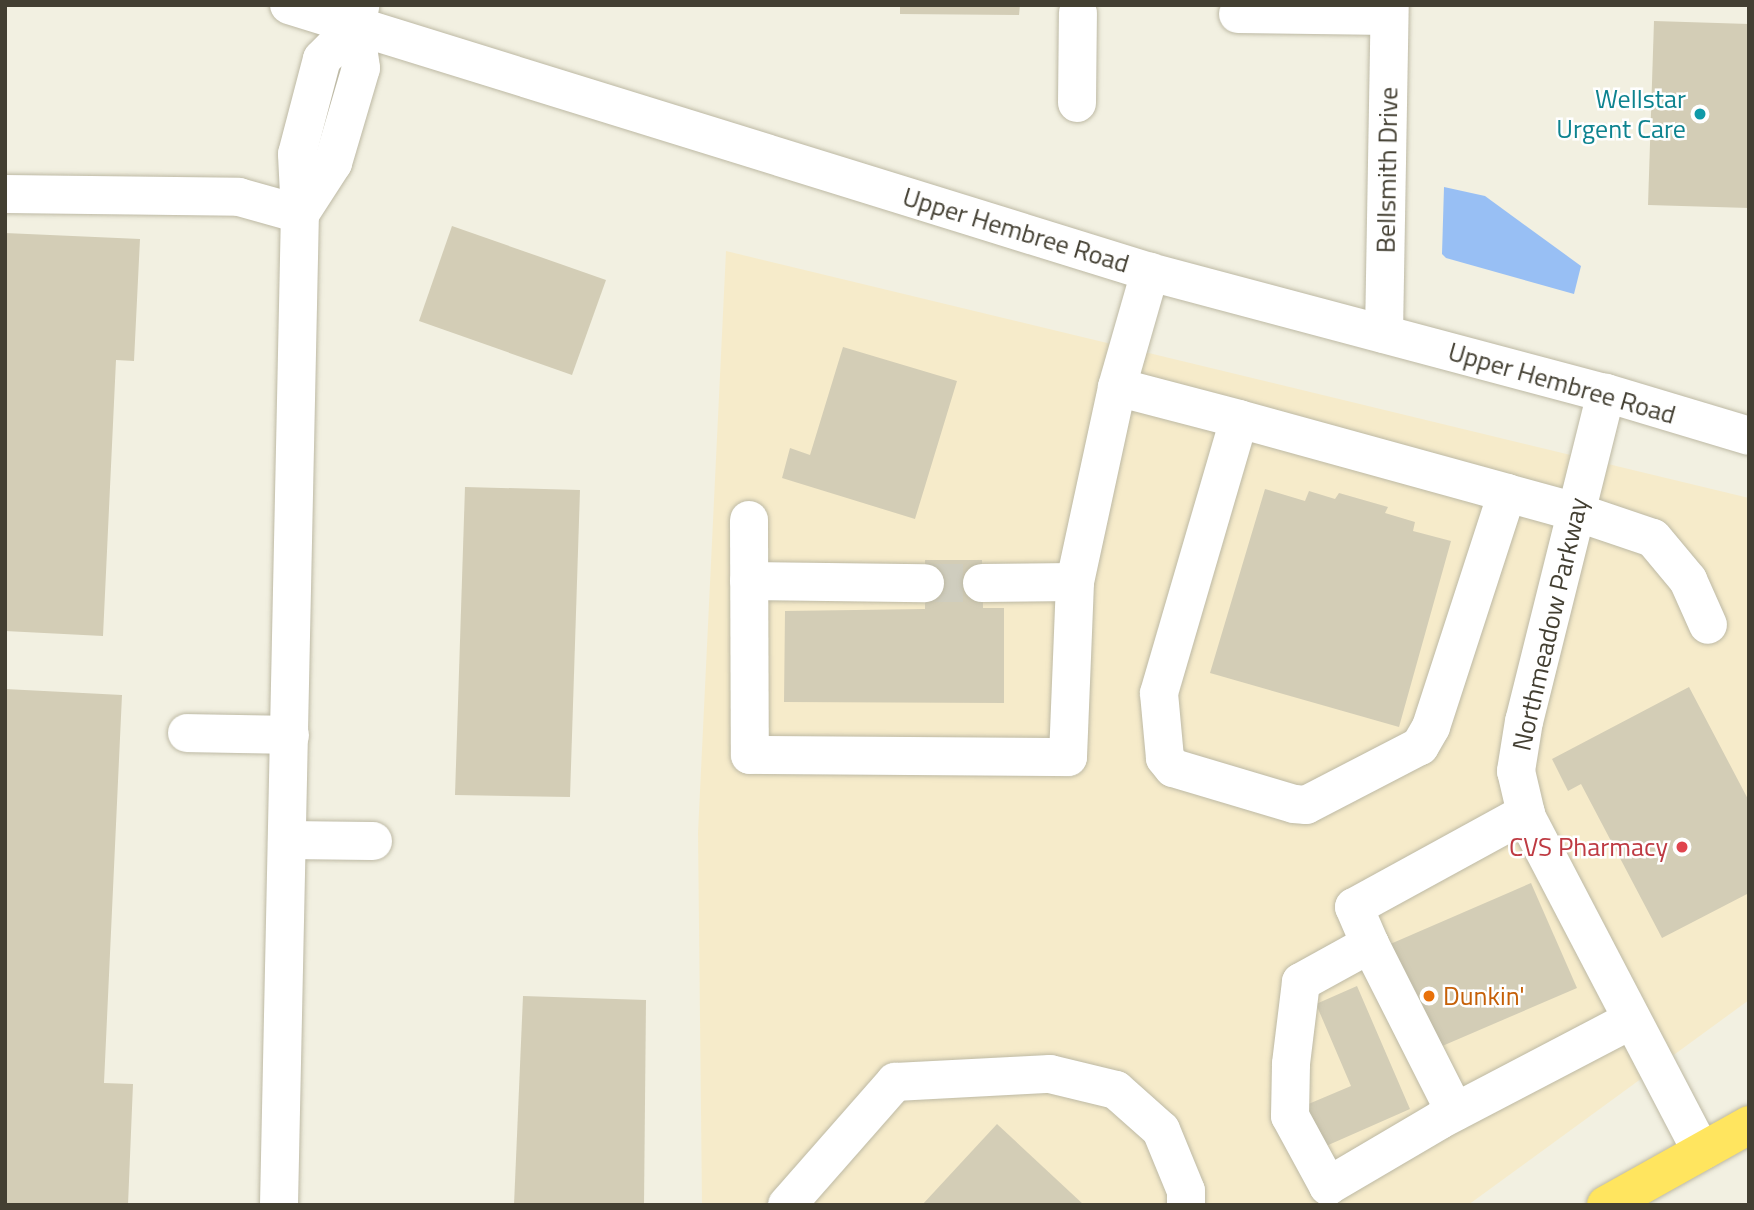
<!DOCTYPE html>
<style>
body{margin:0}
#map{position:relative;width:1754px;height:1210px;overflow:hidden;background:#f2f0e1;font-family:"Titillium Web",sans-serif}
div>[style]{position:absolute}
.commercial>*{inset:0;background:#f6ebca}
.water>*{inset:0;background:#98bff4}
.building>*{inset:0;background:#d3cdb6}
.minor-tunnel>*{height:38px;margin-top:-19px;transform-origin:0;background:repeating-linear-gradient(90deg,#cfcdbe 0 38px,transparent 0 57px)}
.roads{filter:drop-shadow(0 0 2px #bdb9a4) drop-shadow(0 0 2px #bdb9a4)}
.minor>*{height:38px;margin:-19px;padding:0 19px;transform-origin:19px;border-radius:19px;background:#fff}
.highway>*{height:38px;margin:-19px;padding:0 19px;transform-origin:19px;border-radius:19px;background:#ffe55f}
.dots>*{width:19px;height:19px;translate:-50% -50%;box-sizing:border-box;border:4px solid #fff;border-radius:50%}
span{translate:-50% -50%;white-space:nowrap;text-align:center;line-height:1.15;-webkit-text-stroke:5px #fff;paint-order:stroke}
.culture-label{font-size:26px;color:#0d838f}
.right{translate:-100% -50%;text-align:right}
.street-label{font-size:26px;color:#433f32}
.health-label{font-size:26px;color:#be3a42}
.food-label{font-size:26px;color:#c56008}
.left{translate:0 -50%;text-align:left}
.frame{position:absolute;inset:0;border:7px solid #433f32;pointer-events:none}
</style>
<div id="map">
<div class="commercial">
<i style="clip-path:polygon(726px 251px,1749px 498px,1749px 1000px,1468px 1205px,702px 1205px,698px 833px)"></i>
</div>
<div class="water">
<i style="clip-path:polygon(1444px 187px,1485px 196px,1581px 266px,1574px 294px,1446px 258px,1442px 254px)"></i>
</div>
<div class="building">
<i style="clip-path:polygon(900px 5px,1020px 5px,1019px 15px,900px 14px)"></i>
<i style="clip-path:polygon(1654px 21px,1749px 24px,1749px 208px,1648px 205px)"></i>
<i style="clip-path:polygon(452px 226px,606px 280px,572px 375px,419px 321px)"></i>
<i style="clip-path:polygon(5px 233px,140px 239px,134px 361px,116px 360px,103px 636px,5px 631px)"></i>
<i style="clip-path:polygon(843px 347px,957px 381px,915px 519px,782px 478px,790px 448px,810px 455px)"></i>
<i style="clip-path:polygon(465px 487px,580px 490px,570px 797px,455px 795px)"></i>
<i style="clip-path:polygon(1265px 489px,1305px 501px,1309px 491px,1335px 499px,1339px 493px,1388px 507px,1385px 513px,1415px 522px,1413px 531px,1451px 541px,1399px 727px,1210px 673px)"></i>
<i style="clip-path:polygon(925px 560px,982px 560px,983px 608px,1004px 608px,1004px 703px,784px 702px,785px 611px,925px 609px)"></i>
<i style="clip-path:polygon(1689px 687px,1749px 801px,1749px 893px,1662px 938px,1581px 784px,1568px 791px,1552px 759px)"></i>
<i style="clip-path:polygon(5px 689px,122px 695px,104px 1083px,133px 1084px,128px 1205px,5px 1204px)"></i>
<i style="clip-path:polygon(1531px 883px,1577px 988px,1433px 1050px,1388px 945px)"></i>
<i style="clip-path:polygon(1357px 986px,1410px 1109px,1317px 1150px,1299px 1108px,1351px 1086px,1316px 1004px)"></i>
<i style="clip-path:polygon(523px 996px,646px 1000px,644px 1205px,514px 1205px)"></i>
<i style="clip-path:polygon(997px 1124px,1084px 1205px,922px 1205px)"></i>
</div>
<div class="minor-tunnel">
<i style="left:925px;top:583px;width:57px"></i>
</div>
<div class="roads">
<div class="minor">
<i style="left:289px;top:5px;width:901px;rotate:17.23deg"></i>
<i style="left:1150px;top:272px;width:472px;rotate:14.9deg"></i>
<i style="left:1606px;top:393px;width:149px;rotate:16.7deg"></i>
<i style="left:1238px;top:14px;width:151px;rotate:0.8deg"></i>
<i style="left:1077px;top:103px;width:90px;rotate:-89.4deg"></i>
<i style="left:5px;top:194px;width:234px;rotate:0.7deg"></i>
<i style="left:239px;top:197px;width:63px;rotate:15.6deg"></i>
<i style="left:300px;top:214px;width:61px;rotate:-57.1deg"></i>
<i style="left:333px;top:163px;width:99px;rotate:-73.6deg"></i>
<i style="left:361px;top:68px;width:42px;rotate:-98.1deg"></i>
<i style="left:355px;top:26px;width:20px;rotate:-75deg"></i>
<i style="left:1384px;top:334px;width:329px;rotate:-89deg"></i>
<i style="left:1117px;top:387px;width:126px;rotate:14.7deg"></i>
<i style="left:1606px;top:393px;width:338px;rotate:104deg"></i>
<i style="left:1524px;top:721px;width:51px;rotate:99.1deg"></i>
<i style="left:1516px;top:771px;width:48px;rotate:76.8deg"></i>
<i style="left:1527px;top:818px;width:376px;rotate:62.4deg"></i>
<i style="left:1507px;top:493px;width:246px;rotate:108deg"></i>
<i style="left:1431px;top:727px;width:22px;rotate:120deg"></i>
<i style="left:1420px;top:746px;width:128px;rotate:152.6deg"></i>
<i style="left:1306px;top:805px;width:12px;rotate:-175deg"></i>
<i style="left:1294px;top:804px;width:126px;rotate:-163.4deg"></i>
<i style="left:1173px;top:768px;width:13px;rotate:-129deg"></i>
<i style="left:1165px;top:758px;width:65px;rotate:-95.3deg"></i>
<i style="left:1159px;top:693px;width:285px;rotate:-73.7deg"></i>
<i style="left:1239px;top:419px;width:278px;rotate:15.4deg"></i>
<i style="left:1507px;top:493px;width:72px;rotate:15.4deg"></i>
<i style="left:1576px;top:512px;width:81px;rotate:18.7deg"></i>
<i style="left:1653px;top:538px;width:55px;rotate:50.2deg"></i>
<i style="left:1688px;top:580px;width:49px;rotate:66deg"></i>
<i style="left:749px;top:520px;width:235px;rotate:89.8deg"></i>
<i style="left:750px;top:755px;width:318px;rotate:0.4deg"></i>
<i style="left:1068px;top:757px;width:175px;rotate:-87.7deg"></i>
<i style="left:1075px;top:582px;width:199px;rotate:-77.8deg"></i>
<i style="left:1117px;top:387px;width:120px;rotate:-74deg"></i>
<i style="left:749px;top:581px;width:176px;rotate:0.7deg"></i>
<i style="left:982px;top:583px;width:93px;rotate:-0.6deg"></i>
<i style="left:187px;top:733px;width:103px;rotate:1.1deg"></i>
<i style="left:1526px;top:813px;width:196px;rotate:151.3deg"></i>
<i style="left:1354px;top:907px;width:40px;rotate:66.6deg"></i>
<i style="left:1370px;top:944px;width:79px;rotate:151.2deg"></i>
<i style="left:1301px;top:982px;width:83px;rotate:97deg"></i>
<i style="left:1291px;top:1064px;width:52px;rotate:91.1deg"></i>
<i style="left:1290px;top:1116px;width:80px;rotate:61.5deg"></i>
<i style="left:1328px;top:1186px;width:130px;rotate:-30.5deg"></i>
<i style="left:1440px;top:1120px;width:216px;rotate:-27.6deg"></i>
<i style="left:287px;top:840px;width:86px;rotate:0.7deg"></i>
<i style="left:1370px;top:944px;width:188px;rotate:63.2deg"></i>
<i style="left:279px;top:1205px;width:991px;rotate:-88.79deg"></i>
<i style="left:300px;top:214px;width:60px;rotate:-92.9deg"></i>
<i style="left:297px;top:154px;width:98px;rotate:-75.3deg"></i>
<i style="left:322px;top:59px;width:47px;rotate:-45deg"></i>
<i style="left:787px;top:1205px;width:164px;rotate:-48.7deg"></i>
<i style="left:895px;top:1082px;width:155px;rotate:-3deg"></i>
<i style="left:1050px;top:1074px;width:68px;rotate:13.6deg"></i>
<i style="left:1116px;top:1090px;width:60px;rotate:41.6deg"></i>
<i style="left:1161px;top:1130px;width:66px;rotate:67.7deg"></i>
<i style="left:1186px;top:1191px;width:14px;rotate:90deg"></i>
</div>
<div class="highway">
<i style="left:1606px;top:1205px;width:164px;rotate:-29.2deg"></i>
</div>
</div>
<div class="dots">
<i style="left:1700px;top:114px;background:#0f9aa8"></i>
<i style="left:1682px;top:847px;background:#e0444e"></i>
<i style="left:1429px;top:996px;background:#e8710a"></i>
</div>
<div class="culture-label">
<span class="right" style="left:1686px;top:114px">Wellstar<br>Urgent Care</span>
</div>
<div class="street-label">
<span style="left:1387px;top:170px;rotate:-89deg">Bellsmith Drive</span>
<span style="left:1016px;top:230px;rotate:17deg">Upper Hembree Road</span>
<span style="left:1562px;top:383px;rotate:16deg">Upper Hembree Road</span>
<span style="left:1550px;top:624px;rotate:-77deg">Northmeadow Parkway</span>
</div>
<div class="health-label">
<span class="right" style="left:1668px;top:847px">CVS Pharmacy</span>
</div>
<div class="food-label">
<span class="left" style="left:1443px;top:996px">Dunkin'</span>
</div>
<div class="frame"></div>
</div>
